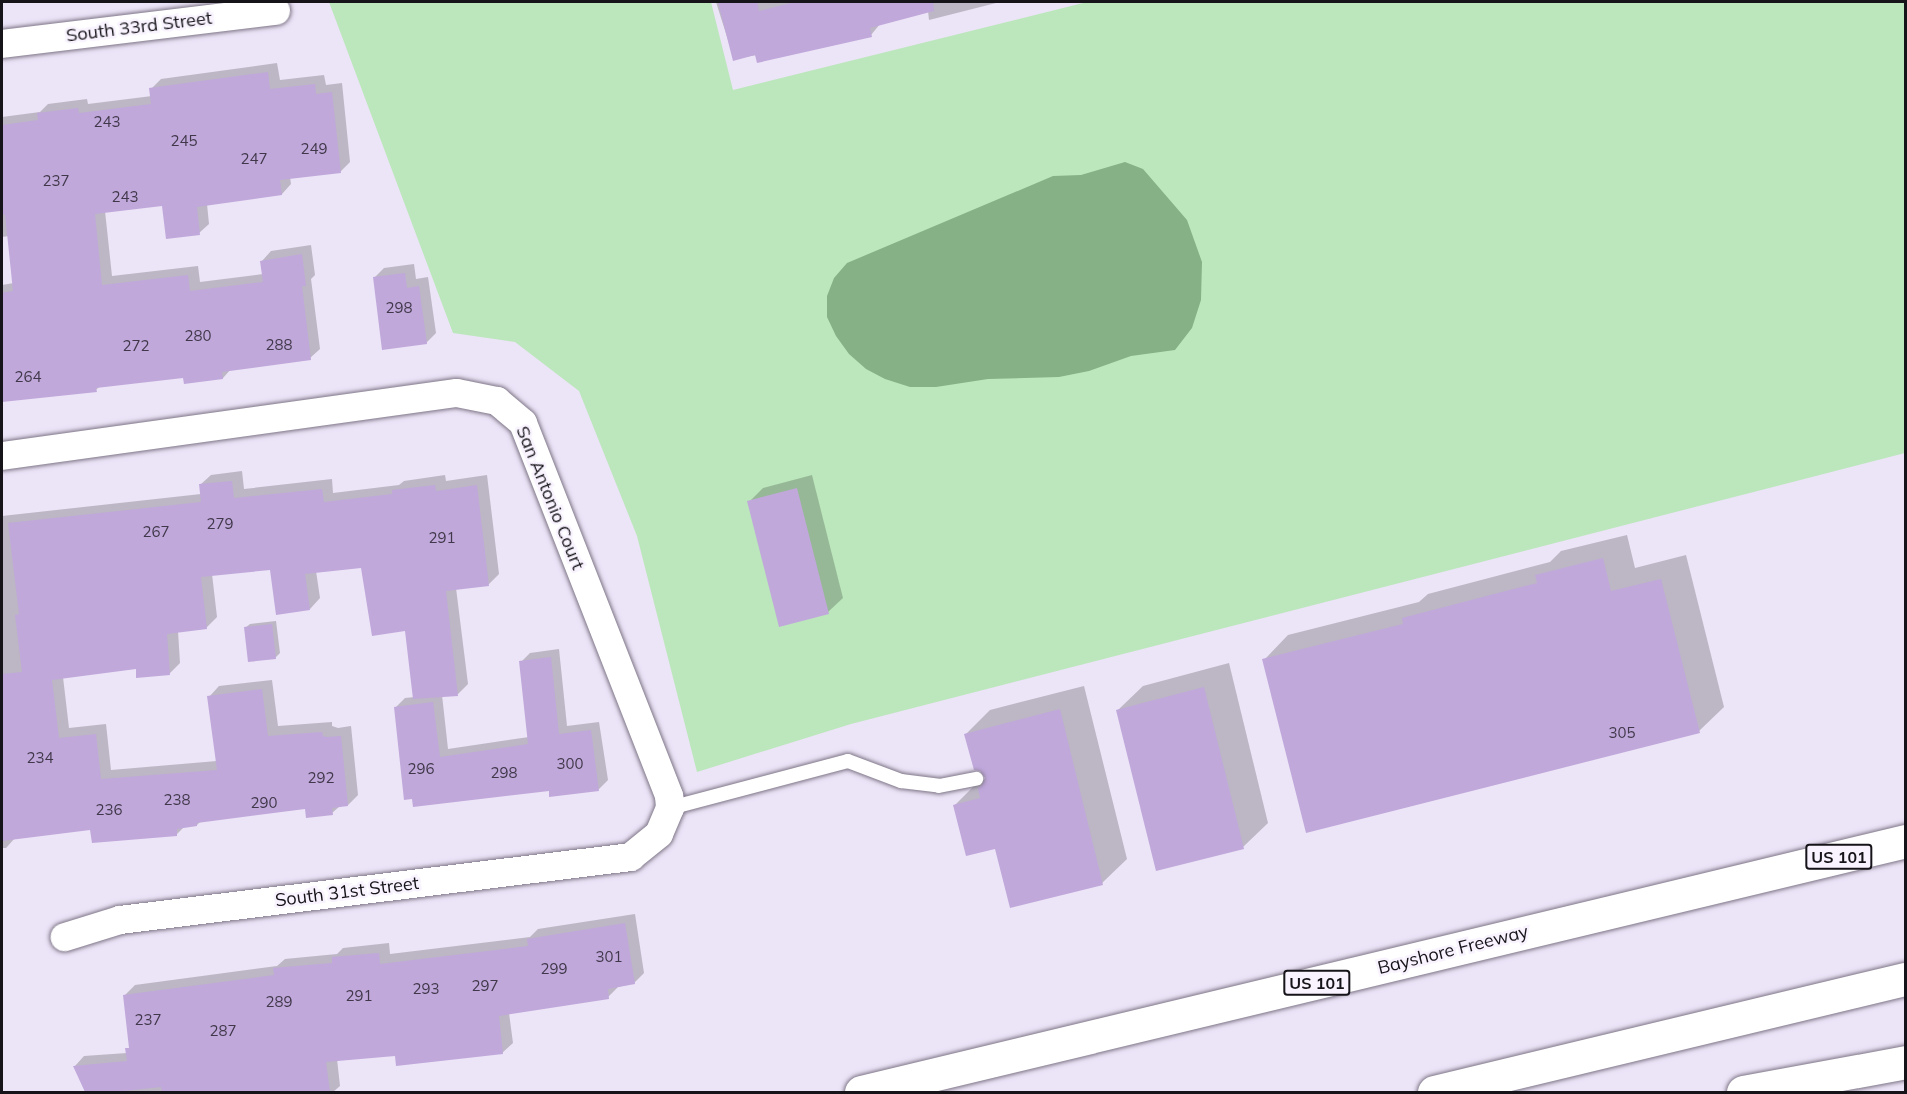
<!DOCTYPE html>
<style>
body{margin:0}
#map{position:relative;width:1907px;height:1094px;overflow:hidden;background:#ece4f7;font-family:Mulish,sans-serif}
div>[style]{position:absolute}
.green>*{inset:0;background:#bce7bc}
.forest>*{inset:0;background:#86b086}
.shadow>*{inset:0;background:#0003}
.building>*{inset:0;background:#c0a8db}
.roads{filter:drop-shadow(0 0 2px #7e7687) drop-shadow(0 0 2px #7e7687)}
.service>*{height:14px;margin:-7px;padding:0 7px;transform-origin:7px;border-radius:7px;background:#fff}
.minor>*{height:28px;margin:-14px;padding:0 14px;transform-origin:14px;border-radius:14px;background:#fff}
.motorway>*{height:33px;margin:-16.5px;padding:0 16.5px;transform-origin:16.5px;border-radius:16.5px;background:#fff}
span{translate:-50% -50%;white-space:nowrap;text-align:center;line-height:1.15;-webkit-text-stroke:5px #f8f3fe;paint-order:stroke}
.number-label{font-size:15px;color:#40384a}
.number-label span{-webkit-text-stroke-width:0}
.shield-label span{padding:2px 4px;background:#f8f3fe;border:2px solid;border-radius:4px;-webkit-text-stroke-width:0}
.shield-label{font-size:16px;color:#161319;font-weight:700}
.street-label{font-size:18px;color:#161319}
.frame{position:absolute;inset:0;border:3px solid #161319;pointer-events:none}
</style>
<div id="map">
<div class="green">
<i style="clip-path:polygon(329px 2px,711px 2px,733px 90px,1087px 2px,1905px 2px,1905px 453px,851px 724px,697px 772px,637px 536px,579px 391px,515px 342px,453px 333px)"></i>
</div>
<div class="forest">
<i style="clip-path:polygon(1125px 162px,1143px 169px,1187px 220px,1202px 262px,1201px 300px,1192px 328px,1175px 350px,1131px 356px,1089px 371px,1059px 377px,988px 379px,936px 387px,910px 387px,885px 379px,866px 369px,849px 354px,836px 336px,827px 317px,827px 296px,834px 278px,847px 263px,1053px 176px,1081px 175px)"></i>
</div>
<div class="shadow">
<i style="clip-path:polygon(716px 2px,1000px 2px,929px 20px,928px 11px,880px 24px,871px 35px,734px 59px)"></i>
<i style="clip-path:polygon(277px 63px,280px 80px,324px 75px,326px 85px,342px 83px,350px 162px,341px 171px,290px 177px,291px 184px,282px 194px,207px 204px,209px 224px,199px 233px,164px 204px,105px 211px,112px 276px,198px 266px,200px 282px,263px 274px,262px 261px,271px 251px,311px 245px,315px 275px,311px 279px,320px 349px,310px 358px,231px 369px,223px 378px,185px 376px,100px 386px,96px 390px,2px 400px,2px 285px,14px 283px,9px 236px,2px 237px,2px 117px,40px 112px,48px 104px,87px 99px,88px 104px,152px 96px,151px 89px,161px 79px)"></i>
<i style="clip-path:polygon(414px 264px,416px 279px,428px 277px,436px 333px,426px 343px,374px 278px,384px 268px)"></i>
<i style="clip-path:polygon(242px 471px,244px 489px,332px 479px,333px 493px,399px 485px,404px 481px,445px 475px,446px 481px,487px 475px,499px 574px,489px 584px,456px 588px,468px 684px,458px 694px,442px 695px,448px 749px,529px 737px,521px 662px,530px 653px,559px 649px,567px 726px,599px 722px,608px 780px,599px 789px,550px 790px,414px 805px,396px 707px,405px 698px,415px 697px,407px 630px,362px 566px,316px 571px,320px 598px,310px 609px,272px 568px,212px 574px,217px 617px,207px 627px,178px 631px,180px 663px,170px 673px,137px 668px,63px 677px,69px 728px,106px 724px,111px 770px,217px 761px,209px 697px,219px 686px,272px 680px,278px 726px,332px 722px,332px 726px,338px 728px,351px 726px,358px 795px,348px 805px,340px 806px,332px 813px,306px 807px,201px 821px,197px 825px,185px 826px,177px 834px,91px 828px,15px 838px,6px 848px,2px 848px,2px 760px,20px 758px,12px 687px,2px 688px,2px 516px,201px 494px,200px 485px,211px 475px)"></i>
<i style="clip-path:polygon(812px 475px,843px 598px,828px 612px,749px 502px,763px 488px)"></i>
<i style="clip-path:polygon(1627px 535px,1635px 568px,1686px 555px,1724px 707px,1699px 731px,1264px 660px,1288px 635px,1419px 602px,1428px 594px,1550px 562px,1561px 551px)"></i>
<i style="clip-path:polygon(276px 621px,280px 653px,275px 658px,245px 628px,250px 624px)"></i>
<i style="clip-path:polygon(1229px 663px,1268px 823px,1243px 847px,1118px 710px,1143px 686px)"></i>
<i style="clip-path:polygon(1084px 686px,1127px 859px,1102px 883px,996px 847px,955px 805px,979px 781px,987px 779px,966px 734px,990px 710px)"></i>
<i style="clip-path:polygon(635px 914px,644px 973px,634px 983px,618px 987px,608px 997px,509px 1013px,513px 1043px,502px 1053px,396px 1054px,337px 1059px,340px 1086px,333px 1092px,87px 1092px,75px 1066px,84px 1056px,127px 1053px,130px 1046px,125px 995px,135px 985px,277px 966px,285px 959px,337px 954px,343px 948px,389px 943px,390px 954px,530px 937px,538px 929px)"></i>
</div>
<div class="building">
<i style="clip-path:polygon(718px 2px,757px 2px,759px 11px,795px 2px,933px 2px,934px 11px,870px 28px,872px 37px,757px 63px,755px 55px,733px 61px)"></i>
<i style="clip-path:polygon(268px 72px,270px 89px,315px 84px,316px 94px,332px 92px,341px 173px,280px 180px,282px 195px,197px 207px,200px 235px,166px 239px,162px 206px,95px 214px,102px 285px,188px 275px,190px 291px,263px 282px,260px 261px,302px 254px,306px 286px,302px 286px,311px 360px,222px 372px,223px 379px,184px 384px,183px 378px,96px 388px,97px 392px,2px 402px,2px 293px,13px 291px,5px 214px,2px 215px,2px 125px,38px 120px,37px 113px,78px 108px,79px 113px,151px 104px,149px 88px)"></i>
<i style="clip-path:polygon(405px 273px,407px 288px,419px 286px,427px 344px,382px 350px,373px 277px)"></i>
<i style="clip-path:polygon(232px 481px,234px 498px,322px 489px,324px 502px,392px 494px,392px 490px,435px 485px,436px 491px,477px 485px,489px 586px,446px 591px,458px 696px,413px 699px,405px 631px,372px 636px,361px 568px,305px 574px,310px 610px,276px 615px,270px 570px,201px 577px,207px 629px,167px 634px,170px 675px,136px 678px,136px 669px,52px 680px,59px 738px,96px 734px,101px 779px,217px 770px,207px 696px,262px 689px,268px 736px,322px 732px,323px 736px,327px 737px,341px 736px,348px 806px,332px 808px,333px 815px,306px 818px,305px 809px,197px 823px,197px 826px,177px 829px,177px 836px,92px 843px,90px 830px,2px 841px,2px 674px,22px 672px,15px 615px,19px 614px,8px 523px,201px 502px,199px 484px)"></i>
<i style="clip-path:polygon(797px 488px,829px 614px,779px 627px,747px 501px)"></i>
<i style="clip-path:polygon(1603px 558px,1611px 591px,1661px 579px,1700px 733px,1306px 833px,1262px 659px,1403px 624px,1402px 618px,1537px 583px,1535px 575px)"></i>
<i style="clip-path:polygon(272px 624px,276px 659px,248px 662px,244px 627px)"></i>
<i style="clip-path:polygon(551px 657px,559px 734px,591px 730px,599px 791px,549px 797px,549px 791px,413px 807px,412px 799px,404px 800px,394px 707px,433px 702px,440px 757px,528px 744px,519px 661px)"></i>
<i style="clip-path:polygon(1204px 687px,1244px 849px,1156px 871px,1116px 710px)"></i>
<i style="clip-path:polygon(1060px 709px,1103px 885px,1010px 908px,995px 849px,966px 856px,953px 805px,980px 798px,978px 788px,982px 785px,985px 778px,980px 771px,974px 770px,964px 734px)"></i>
<i style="clip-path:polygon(625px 923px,635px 984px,608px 989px,609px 999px,499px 1016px,503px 1054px,396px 1066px,395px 1056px,326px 1062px,330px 1092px,162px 1092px,161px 1087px,114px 1092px,85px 1092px,73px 1066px,127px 1061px,125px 1048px,129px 1048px,123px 995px,274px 975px,273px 968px,332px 963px,332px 957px,379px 953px,380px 964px,528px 946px,527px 939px)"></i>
</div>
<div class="roads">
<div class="service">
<i style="left:670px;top:808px;width:184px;rotate:-14.8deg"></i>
<i style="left:848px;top:761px;width:57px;rotate:20.7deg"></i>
<i style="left:901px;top:781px;width:38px;rotate:7deg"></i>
<i style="left:939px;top:786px;width:38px;rotate:-11deg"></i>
</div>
<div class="minor">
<i style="left:2px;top:44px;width:276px;rotate:-6.9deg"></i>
<i style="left:2px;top:456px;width:459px;rotate:-7.9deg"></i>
<i style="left:457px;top:393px;width:41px;rotate:11.3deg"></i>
<i style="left:497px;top:401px;width:34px;rotate:40deg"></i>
<i style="left:523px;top:423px;width:401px;rotate:68.6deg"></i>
<i style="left:669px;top:796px;width:12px;rotate:85deg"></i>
<i style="left:670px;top:808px;width:28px;rotate:113deg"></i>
<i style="left:659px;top:834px;width:36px;rotate:141deg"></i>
<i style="left:631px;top:857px;width:515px;rotate:172.97deg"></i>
<i style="left:120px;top:920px;width:58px;rotate:162.8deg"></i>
</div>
<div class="motorway">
<i style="left:861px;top:1092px;width:1075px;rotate:-13.51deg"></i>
<i style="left:1434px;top:1092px;width:485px;rotate:-13.5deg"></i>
<i style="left:1743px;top:1092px;width:166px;rotate:-10.4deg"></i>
</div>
</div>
<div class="number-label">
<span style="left:107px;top:122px">243</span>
<span style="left:184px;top:141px">245</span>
<span style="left:314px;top:149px">249</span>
<span style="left:254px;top:159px">247</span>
<span style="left:56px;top:181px">237</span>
<span style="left:125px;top:197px">243</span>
<span style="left:399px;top:308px">298</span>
<span style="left:198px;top:336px">280</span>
<span style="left:279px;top:345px">288</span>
<span style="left:136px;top:346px">272</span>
<span style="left:28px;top:377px">264</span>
<span style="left:220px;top:524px">279</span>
<span style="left:156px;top:532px">267</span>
<span style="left:442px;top:538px">291</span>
<span style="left:1622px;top:733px">305</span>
<span style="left:40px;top:758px">234</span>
<span style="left:570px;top:764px">300</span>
<span style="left:421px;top:769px">296</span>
<span style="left:504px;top:773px">298</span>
<span style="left:321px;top:778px">292</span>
<span style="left:177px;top:800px">238</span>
<span style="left:264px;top:803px">290</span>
<span style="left:109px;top:810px">236</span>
<span style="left:609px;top:957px">301</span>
<span style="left:554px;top:969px">299</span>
<span style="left:485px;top:986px">297</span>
<span style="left:426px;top:989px">293</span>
<span style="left:359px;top:996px">291</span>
<span style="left:279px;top:1002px">289</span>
<span style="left:148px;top:1020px">237</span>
<span style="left:223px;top:1031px">287</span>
</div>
<div class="shield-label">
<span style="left:1839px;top:857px">US 101</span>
<span style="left:1317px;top:983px">US 101</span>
</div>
<div class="street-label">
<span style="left:139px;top:27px;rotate:-7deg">South 33rd Street</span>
<span style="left:550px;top:498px;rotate:68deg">San Antonio Court</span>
<span style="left:347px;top:892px;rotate:-7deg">South 31st Street</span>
<span style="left:1453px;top:950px;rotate:-14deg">Bayshore Freeway</span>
</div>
<div class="frame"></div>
</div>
